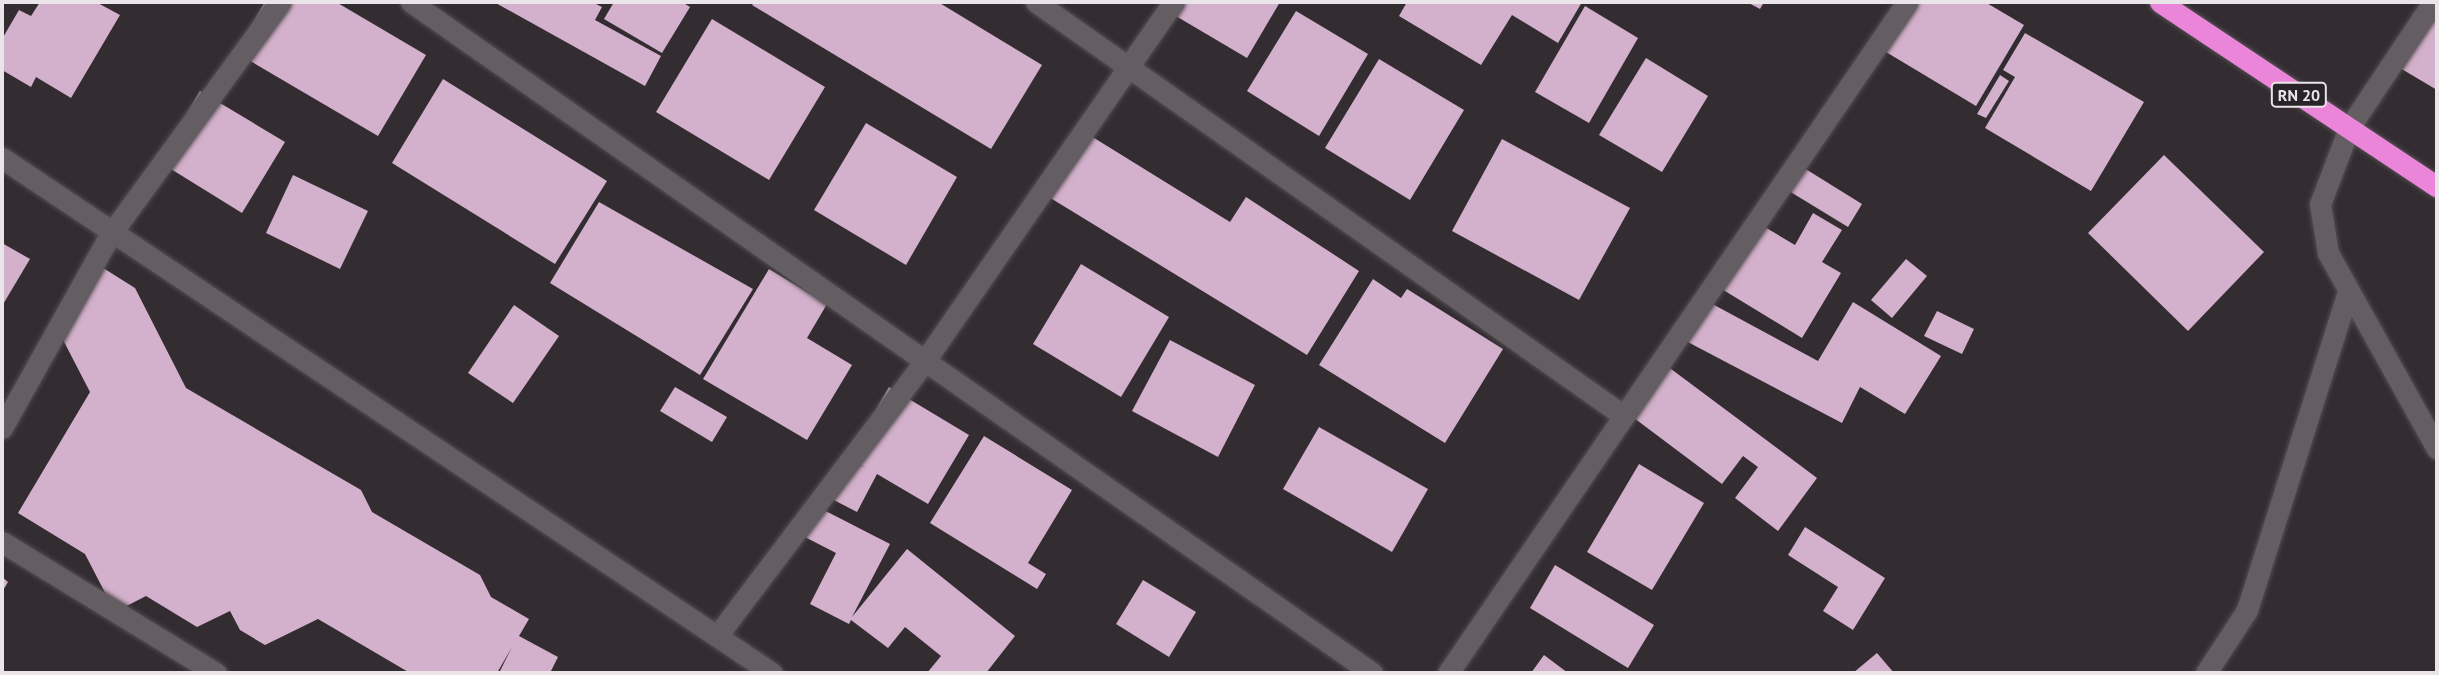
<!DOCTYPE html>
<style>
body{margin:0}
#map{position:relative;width:2439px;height:675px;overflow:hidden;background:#332d32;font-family:"PT Sans",sans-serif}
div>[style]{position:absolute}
.building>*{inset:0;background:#d3b0cb}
.roads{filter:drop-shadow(0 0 2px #514c50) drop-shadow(0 0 2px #514c50)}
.minor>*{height:21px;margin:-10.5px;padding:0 10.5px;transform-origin:10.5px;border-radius:10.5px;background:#645d62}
.highway>*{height:21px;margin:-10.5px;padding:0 10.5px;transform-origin:10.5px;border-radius:10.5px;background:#eb85d9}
span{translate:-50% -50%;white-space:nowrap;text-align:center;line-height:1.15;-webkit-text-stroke:7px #292428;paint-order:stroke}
.shield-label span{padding:2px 5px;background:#292428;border:2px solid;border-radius:5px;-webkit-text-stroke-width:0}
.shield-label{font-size:16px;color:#e9e5e8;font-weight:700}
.frame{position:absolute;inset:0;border:4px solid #e9e5e8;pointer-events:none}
</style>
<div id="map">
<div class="building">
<i style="clip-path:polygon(40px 2px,96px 2px,120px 15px,71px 98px,36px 77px,31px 87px,2px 70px,2px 39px,19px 10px,31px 16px)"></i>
<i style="clip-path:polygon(265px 2px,336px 2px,426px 55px,378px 136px,235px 52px)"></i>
<i style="clip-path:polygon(494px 2px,592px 2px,602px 7px,595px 20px,661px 56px,645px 86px)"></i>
<i style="clip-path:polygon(614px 2px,682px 2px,690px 7px,662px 53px,604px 19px)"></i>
<i style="clip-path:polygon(755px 2px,938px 2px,1042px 65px,991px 149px,752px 5px)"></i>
<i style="clip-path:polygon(1168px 2px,1280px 2px,1247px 58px,1164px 9px)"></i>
<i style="clip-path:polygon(1407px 2px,1582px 2px,1558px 43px,1512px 15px,1481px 65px,1399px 16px)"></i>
<i style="clip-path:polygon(1747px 2px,1764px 2px,1760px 9px)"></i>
<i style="clip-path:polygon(1902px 2px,1985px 2px,2024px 25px,1976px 106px,1876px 46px)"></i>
<i style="clip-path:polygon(2437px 4px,2437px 90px,2400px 68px)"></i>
<i style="clip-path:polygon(1585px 6px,1638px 38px,1589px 123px,1535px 92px)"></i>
<i style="clip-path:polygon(1296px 11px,1368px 54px,1319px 136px,1247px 91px)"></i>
<i style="clip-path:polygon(712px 19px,825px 87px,769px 180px,656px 112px)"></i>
<i style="clip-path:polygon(2025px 33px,2144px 102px,2091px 191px,1985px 128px,2015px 77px,2003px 70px)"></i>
<i style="clip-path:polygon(1646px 58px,1708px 96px,1662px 172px,1599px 135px)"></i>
<i style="clip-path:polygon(1379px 59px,1464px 110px,1410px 200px,1325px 148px)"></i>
<i style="clip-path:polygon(2000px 75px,2009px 81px,1986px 118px,1977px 114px)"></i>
<i style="clip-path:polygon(443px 79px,607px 181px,555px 264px,392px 163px)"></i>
<i style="clip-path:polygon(200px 91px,285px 142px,242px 213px,158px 161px)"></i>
<i style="clip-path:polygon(866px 123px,957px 177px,906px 265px,814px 210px)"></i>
<i style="clip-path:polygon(1078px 128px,1230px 222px,1246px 197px,1359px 271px,1307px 355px,1039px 191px)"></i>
<i style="clip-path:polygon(1502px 139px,1630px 208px,1579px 300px,1452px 231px)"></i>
<i style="clip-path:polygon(2164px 155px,2264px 252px,2188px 331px,2088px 233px)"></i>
<i style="clip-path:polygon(1804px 168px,1862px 204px,1848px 227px,1789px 191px)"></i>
<i style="clip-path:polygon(293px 175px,368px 211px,340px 269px,266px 233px)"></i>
<i style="clip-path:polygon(599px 202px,753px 289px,700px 375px,550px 283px)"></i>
<i style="clip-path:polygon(1813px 213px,1842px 230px,1822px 262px,1841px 273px,1802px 338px,1720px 288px,1758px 223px,1795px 245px)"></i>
<i style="clip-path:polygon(2px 243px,30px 259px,2px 306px)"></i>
<i style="clip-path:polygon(1906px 259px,1927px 276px,1892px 318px,1871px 300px)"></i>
<i style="clip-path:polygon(1081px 264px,1169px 317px,1121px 397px,1033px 344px)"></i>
<i style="clip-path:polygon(100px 266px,135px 288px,186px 388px,361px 490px,372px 512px,480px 575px,491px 597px,529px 619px,519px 636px,558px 657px,550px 673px,499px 673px,512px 647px,497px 673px,410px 673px,318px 619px,265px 645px,240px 630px,230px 611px,197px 627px,146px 596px,115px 612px,85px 554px,18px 513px,90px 392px,60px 334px)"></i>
<i style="clip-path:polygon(769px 269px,827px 304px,807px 338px,852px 365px,807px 440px,703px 379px)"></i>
<i style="clip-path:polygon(1373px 279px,1401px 298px,1407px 289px,1503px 349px,1445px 443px,1319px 365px)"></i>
<i style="clip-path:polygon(1705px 300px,1818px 361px,1853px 302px,1941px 356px,1905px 414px,1860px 387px,1842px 423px,1684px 340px)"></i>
<i style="clip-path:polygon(514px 305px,559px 336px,513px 403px,468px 373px)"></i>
<i style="clip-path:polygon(1937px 311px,1974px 329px,1962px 354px,1924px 336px)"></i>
<i style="clip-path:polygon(1170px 340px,1255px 385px,1218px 457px,1132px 411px)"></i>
<i style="clip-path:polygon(1659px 360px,1817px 478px,1778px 531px,1735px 498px,1758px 467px,1743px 456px,1722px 484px,1622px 409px)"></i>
<i style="clip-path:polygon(675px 387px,727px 417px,712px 442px,660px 411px)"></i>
<i style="clip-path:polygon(889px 387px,969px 435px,928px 504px,877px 474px,857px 512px,828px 497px,847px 458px,866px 468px,848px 457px)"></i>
<i style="clip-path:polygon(1319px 427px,1428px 489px,1392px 552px,1283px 489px)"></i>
<i style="clip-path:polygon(984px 436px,1072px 490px,1028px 563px,1046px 574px,1037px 589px,930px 523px)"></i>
<i style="clip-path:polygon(1639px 464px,1704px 503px,1652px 590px,1587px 552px)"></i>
<i style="clip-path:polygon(814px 505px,890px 544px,852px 617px,907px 549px,1015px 636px,986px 673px,927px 673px,941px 656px,905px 627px,888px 648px,851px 620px,849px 624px,810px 604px,836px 553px,799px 534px)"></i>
<i style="clip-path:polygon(1805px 527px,1885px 578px,1853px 630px,1823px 611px,1838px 587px,1788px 555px)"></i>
<i style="clip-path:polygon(1555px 565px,1654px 625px,1628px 668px,1530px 608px)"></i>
<i style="clip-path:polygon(2px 577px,8px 582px,2px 592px)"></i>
<i style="clip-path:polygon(1143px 580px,1196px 612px,1169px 657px,1116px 624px)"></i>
<i style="clip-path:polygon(1877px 653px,1894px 673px,1853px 673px)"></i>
<i style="clip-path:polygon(1544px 655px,1568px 673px,1531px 673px)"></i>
</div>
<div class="roads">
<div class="minor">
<i style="left:411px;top:2px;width:1172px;rotate:34.92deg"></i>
<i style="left:1036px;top:2px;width:719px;rotate:35.15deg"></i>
<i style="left:2433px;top:2px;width:151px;rotate:123.7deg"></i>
<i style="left:2349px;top:128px;width:81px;rotate:110.9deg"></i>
<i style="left:2320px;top:204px;width:50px;rotate:80.7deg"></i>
<i style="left:2328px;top:253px;width:224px;rotate:60.9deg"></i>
<i style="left:2px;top:158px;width:926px;rotate:33.78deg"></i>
<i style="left:2px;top:428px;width:221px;rotate:-60.8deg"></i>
<i style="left:110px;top:235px;width:288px;rotate:-53.9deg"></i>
<i style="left:2px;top:542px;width:251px;rotate:31.5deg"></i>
<i style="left:717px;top:636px;width:343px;rotate:-52.9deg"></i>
<i style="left:924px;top:362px;width:438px;rotate:-55.3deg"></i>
<i style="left:1448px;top:673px;width:813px;rotate:-55.63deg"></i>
<i style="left:2206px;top:673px;width:75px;rotate:-56.9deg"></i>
<i style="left:2247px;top:610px;width:335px;rotate:-72.4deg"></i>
</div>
<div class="highway">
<i style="left:2160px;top:2px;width:333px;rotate:33.7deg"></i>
</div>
</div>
<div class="shield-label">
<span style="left:2299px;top:95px">RN 20</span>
</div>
<div class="frame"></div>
</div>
